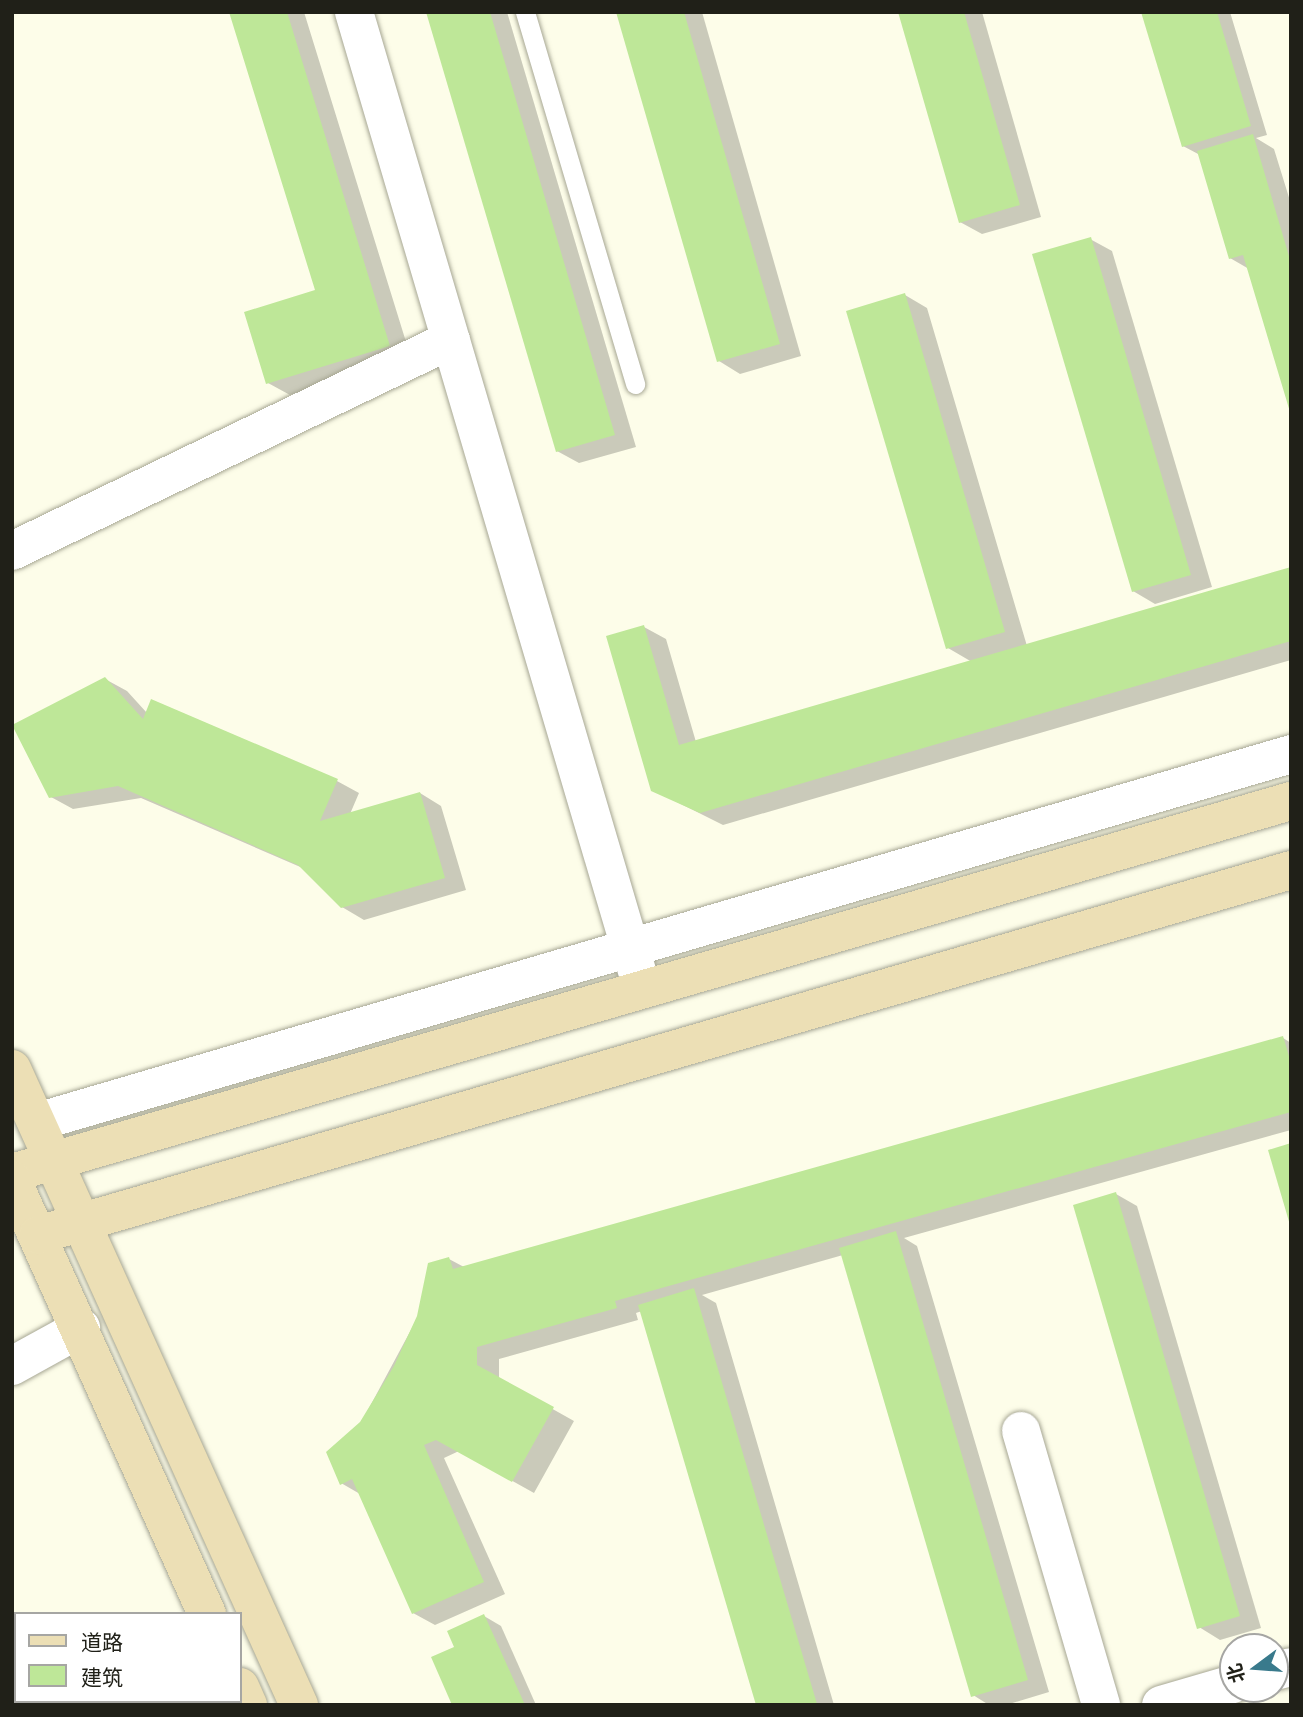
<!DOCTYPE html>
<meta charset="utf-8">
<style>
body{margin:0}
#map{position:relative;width:1303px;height:1717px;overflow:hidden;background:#fdfde9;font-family:Raleway,"Noto Sans SC",sans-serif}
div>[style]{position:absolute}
.shadow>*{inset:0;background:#0003}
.building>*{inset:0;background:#bee798}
.roads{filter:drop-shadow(0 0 2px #a7a794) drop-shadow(0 0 2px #a7a794)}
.service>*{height:19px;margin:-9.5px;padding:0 9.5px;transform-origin:9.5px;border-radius:9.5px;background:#fff}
.minor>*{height:38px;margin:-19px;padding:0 19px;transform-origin:19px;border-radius:19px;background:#fff}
.secondary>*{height:38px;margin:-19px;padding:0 19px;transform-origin:19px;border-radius:19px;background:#ecdfb5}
span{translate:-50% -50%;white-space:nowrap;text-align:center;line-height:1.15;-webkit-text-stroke:5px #fff;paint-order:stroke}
.frame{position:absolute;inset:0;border:14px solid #202018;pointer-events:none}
.legend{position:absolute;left:14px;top:1612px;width:228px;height:91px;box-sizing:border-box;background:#fff;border:2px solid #a6a6a3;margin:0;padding:9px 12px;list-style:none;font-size:21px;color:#202018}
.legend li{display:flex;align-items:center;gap:14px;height:35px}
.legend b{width:35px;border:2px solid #a6a6a3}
.north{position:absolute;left:1219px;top:1633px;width:70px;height:70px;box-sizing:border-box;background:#fff;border:2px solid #a6a6a3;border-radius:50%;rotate:254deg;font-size:19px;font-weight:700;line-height:28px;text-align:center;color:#202018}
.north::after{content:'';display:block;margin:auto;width:24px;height:32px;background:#397a8c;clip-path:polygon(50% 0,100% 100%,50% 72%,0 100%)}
</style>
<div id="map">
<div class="shadow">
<i style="clip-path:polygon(231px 12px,304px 12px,411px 358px,290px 395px,268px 383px,317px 291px)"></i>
<i style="clip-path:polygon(428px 12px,507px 12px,636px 447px,579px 463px,557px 451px)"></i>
<i style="clip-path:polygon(618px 12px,702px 12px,801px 356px,740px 374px,719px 361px)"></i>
<i style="clip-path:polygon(900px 12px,982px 12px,1041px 217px,982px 234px,960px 222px)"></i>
<i style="clip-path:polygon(1143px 12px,1230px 12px,1267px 135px,1256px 138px,1274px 149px,1291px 204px,1291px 408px,1249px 269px,1230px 258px,1200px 155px,1183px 146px)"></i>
<i style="clip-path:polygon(1090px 239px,1112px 251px,1212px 587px,1155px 604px,1133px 591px)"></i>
<i style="clip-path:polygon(905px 295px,927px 308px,1027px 646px,1291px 569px,1291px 660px,723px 825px,653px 790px,644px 627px,666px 639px,696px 742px,972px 662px,948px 648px)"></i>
<i style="clip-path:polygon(105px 679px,127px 691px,147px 713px,337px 781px,359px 793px,350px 814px,420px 793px,441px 806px,466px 890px,364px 920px,342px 907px,305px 869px,141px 798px,73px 809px,51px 797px)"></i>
<i style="clip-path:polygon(1283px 1038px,1291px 1043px,1291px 1130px,904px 1238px,917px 1246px,1049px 1692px,1006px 1705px,989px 1705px,973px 1695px,843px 1255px,702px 1295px,716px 1303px,834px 1705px,758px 1705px,642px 1311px,636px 1313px,638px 1320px,499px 1359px,499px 1379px,574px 1421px,534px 1493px,459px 1451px,444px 1458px,505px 1594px,435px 1625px,413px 1613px,360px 1494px,341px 1483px,361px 1423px,449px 1259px,464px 1267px)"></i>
<i style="clip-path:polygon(1116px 1194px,1137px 1206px,1261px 1628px,1220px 1640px,1199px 1627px)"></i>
<i style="clip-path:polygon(484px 1616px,501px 1626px,536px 1705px,454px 1705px,456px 1647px)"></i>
</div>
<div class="building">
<i style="clip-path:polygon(229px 12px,287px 12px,390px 346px,266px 384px,244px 312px,315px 290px)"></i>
<i style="clip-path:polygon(426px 12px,490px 12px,615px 435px,556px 452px)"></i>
<i style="clip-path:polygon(616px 12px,684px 12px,780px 344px,717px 362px)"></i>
<i style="clip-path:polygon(898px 12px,964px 12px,1020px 205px,959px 223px)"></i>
<i style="clip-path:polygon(1141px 12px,1217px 12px,1251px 126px,1182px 147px)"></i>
<i style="clip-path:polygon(1253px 134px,1291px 263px,1290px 412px,1243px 255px,1229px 259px,1197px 151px)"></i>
<i style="clip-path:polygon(1091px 237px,1191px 575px,1132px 592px,1032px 254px)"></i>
<i style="clip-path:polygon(905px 293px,1005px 632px,946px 649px,846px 311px)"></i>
<i style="clip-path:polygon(1291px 567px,1291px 641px,700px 813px,651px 791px,606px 636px,644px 625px,679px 745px)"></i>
<i style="clip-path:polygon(105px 677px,143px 719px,151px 699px,338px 779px,320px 821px,420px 792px,445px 878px,341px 908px,298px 865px,118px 786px,49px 798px,12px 725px)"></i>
<i style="clip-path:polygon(1283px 1036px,1291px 1063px,1291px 1112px,615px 1301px,617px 1308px,477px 1347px,477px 1365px,554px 1407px,512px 1482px,436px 1440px,424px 1445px,484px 1582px,412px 1614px,352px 1479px,340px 1485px,326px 1452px,360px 1422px,394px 1366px,417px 1316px,428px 1263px,449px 1257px,453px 1269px)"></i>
<i style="clip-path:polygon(1291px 1143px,1291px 1225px,1290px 1225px,1268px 1150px)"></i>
<i style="clip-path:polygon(1116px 1192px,1240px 1616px,1197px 1629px,1073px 1205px)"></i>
<i style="clip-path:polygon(896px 1231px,1028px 1680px,971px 1697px,839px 1248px)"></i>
<i style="clip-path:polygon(694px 1288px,817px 1704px,816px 1705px,756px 1705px,638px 1305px)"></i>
<i style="clip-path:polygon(484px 1614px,525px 1705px,452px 1705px,431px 1657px,454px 1647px,447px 1631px)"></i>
</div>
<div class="roads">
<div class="service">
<i style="left:525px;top:12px;width:388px;rotate:73.5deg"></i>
</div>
<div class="minor">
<i style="left:354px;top:12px;width:1000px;rotate:73.56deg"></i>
<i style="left:12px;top:551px;width:487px;rotate:-25.7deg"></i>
<i style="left:37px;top:1122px;width:1307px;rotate:-16.35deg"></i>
<i style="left:12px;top:1366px;width:79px;rotate:-28.8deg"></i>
<i style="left:1021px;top:1431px;width:285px;rotate:73.7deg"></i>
<i style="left:1275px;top:1671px;width:16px;rotate:-14deg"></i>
<i style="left:1161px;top:1705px;width:75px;rotate:-16.3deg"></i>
</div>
<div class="secondary">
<i style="left:12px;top:1069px;width:698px;rotate:65.71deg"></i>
<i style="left:12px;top:1173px;width:1332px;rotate:-16.22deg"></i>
<i style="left:12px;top:1180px;width:476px;rotate:65.8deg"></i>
<i style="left:38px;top:1235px;width:1305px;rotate:-16.24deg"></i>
<i style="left:240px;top:1687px;width:20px;rotate:66deg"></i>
</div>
</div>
<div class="frame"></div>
<ul class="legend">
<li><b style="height:9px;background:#ecdfb5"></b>道路</li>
<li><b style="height:19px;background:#bee798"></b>建筑</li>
</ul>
<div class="north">北</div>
</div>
